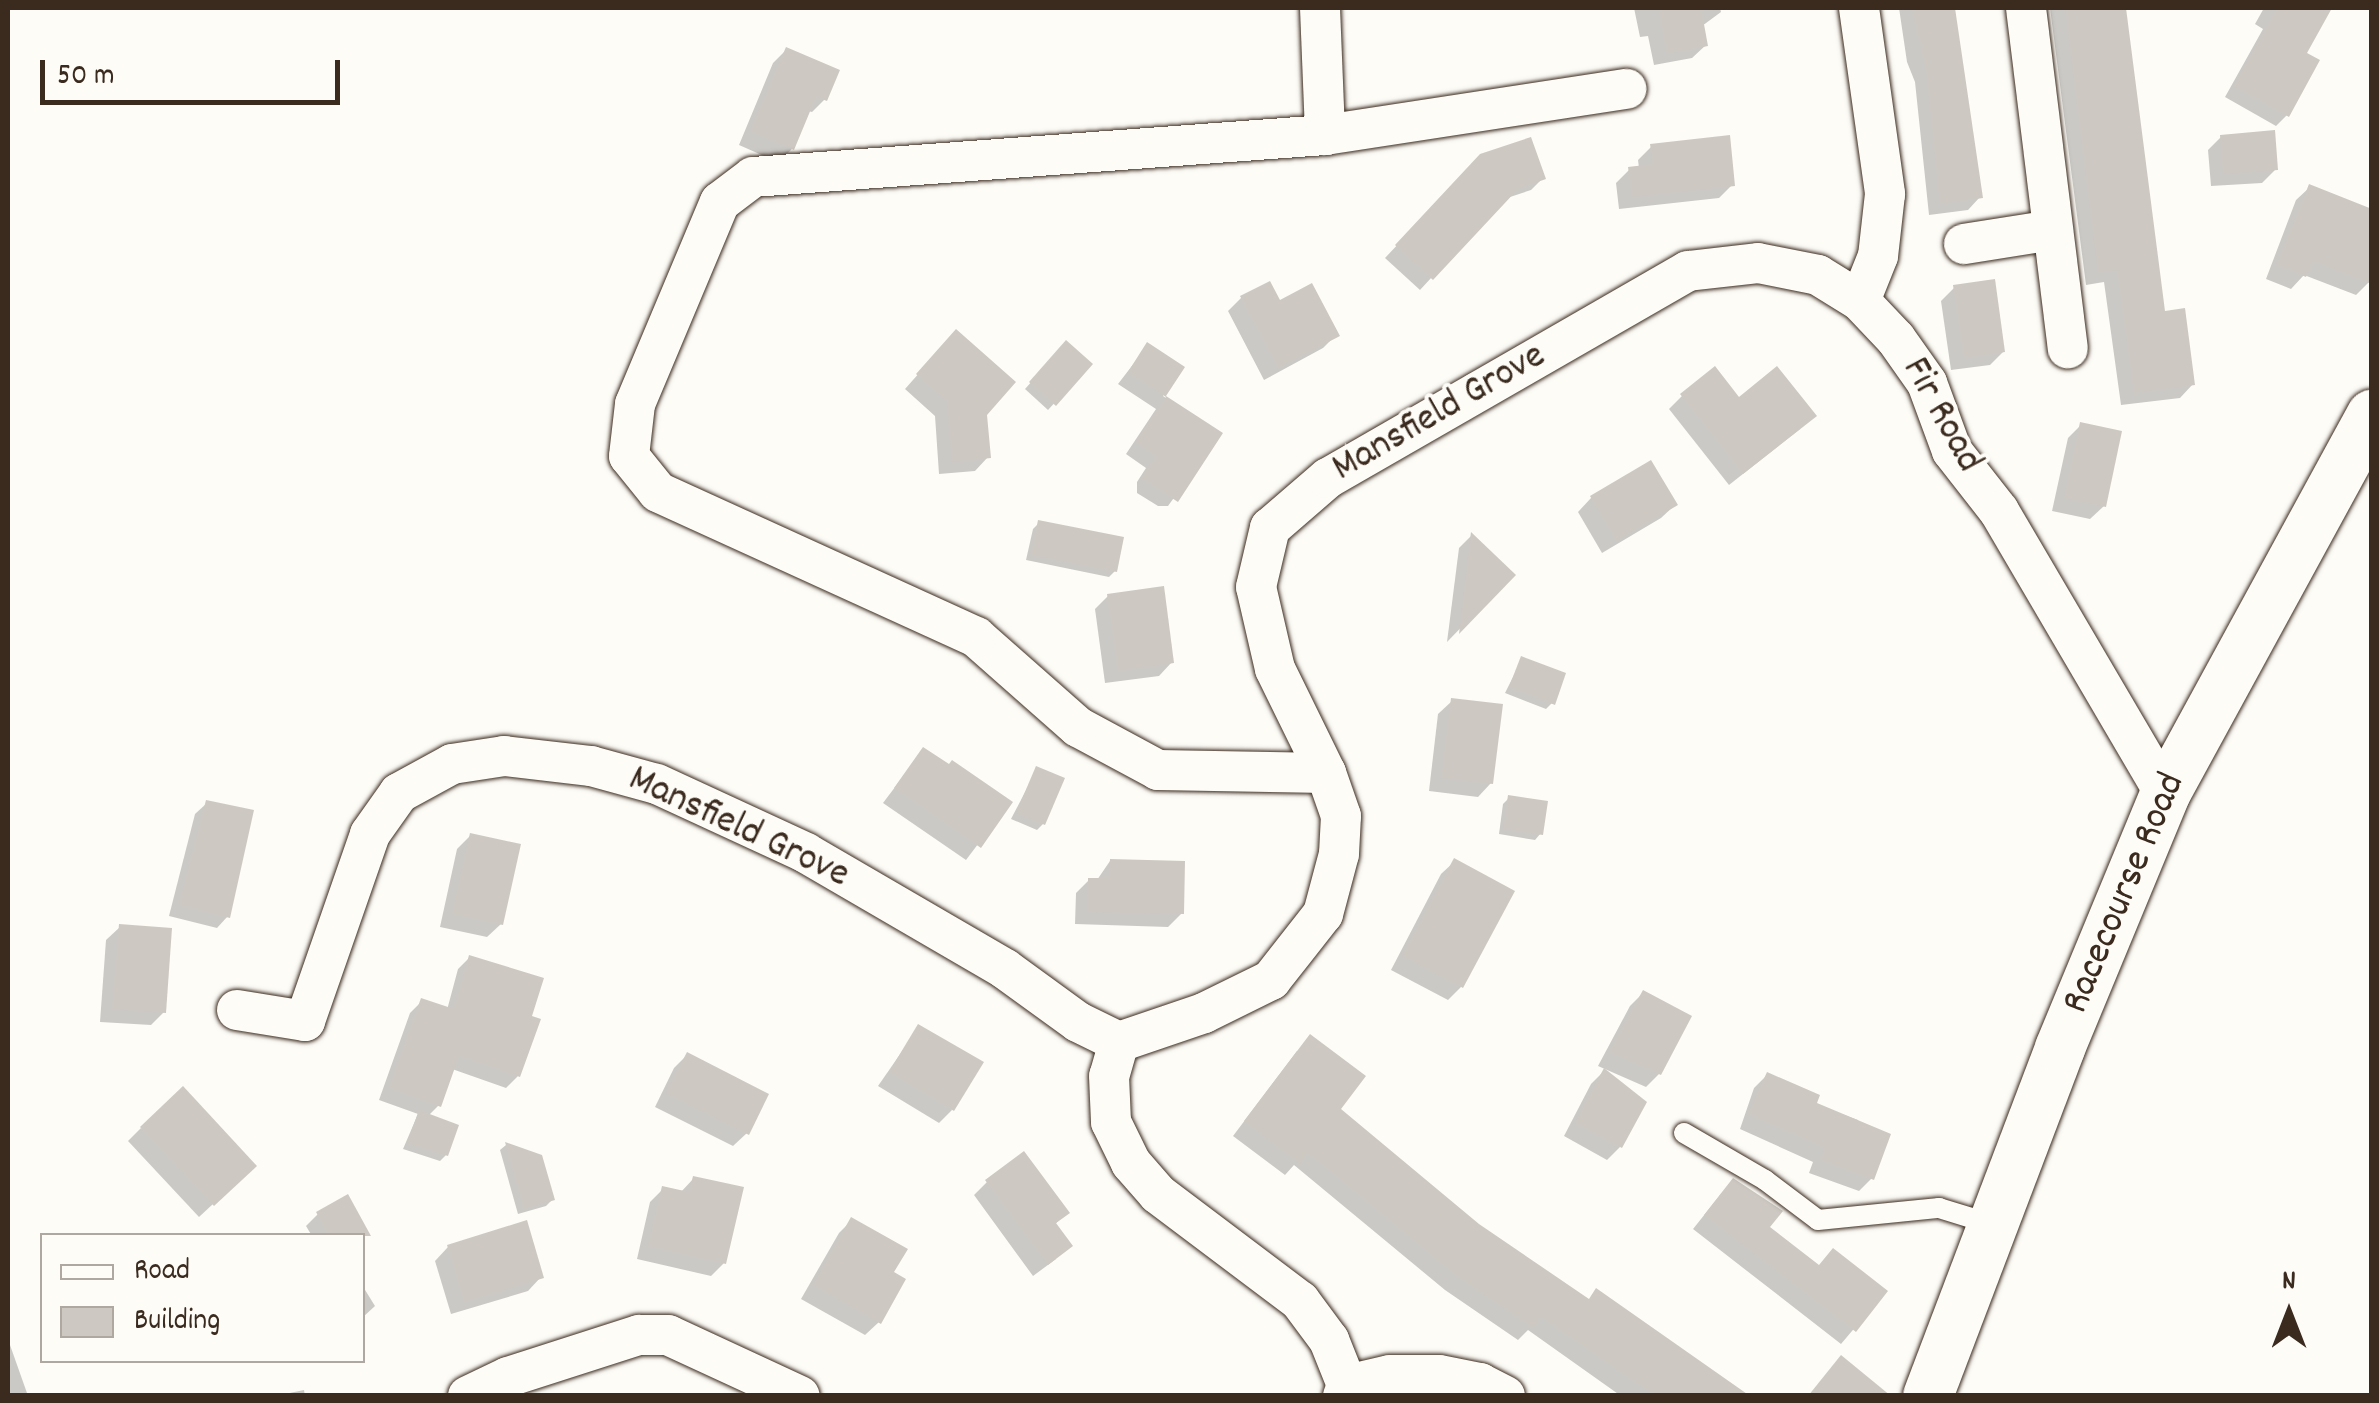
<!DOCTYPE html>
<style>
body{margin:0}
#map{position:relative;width:2379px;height:1403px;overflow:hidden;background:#fdfcf7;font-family:Dekko,sans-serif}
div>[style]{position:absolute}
.shadow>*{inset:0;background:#0003}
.building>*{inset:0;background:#cdc8c2}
.roads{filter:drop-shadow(0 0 2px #3b2a1e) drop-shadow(0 0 2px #3b2a1e)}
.service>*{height:20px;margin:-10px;padding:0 10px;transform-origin:10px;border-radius:10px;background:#fdfcf7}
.minor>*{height:40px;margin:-20px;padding:0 20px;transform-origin:20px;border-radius:20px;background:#fdfcf7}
.tertiary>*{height:50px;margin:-25px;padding:0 25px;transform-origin:25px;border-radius:25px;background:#fdfcf7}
span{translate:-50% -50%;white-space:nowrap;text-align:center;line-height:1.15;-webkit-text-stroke:8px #fdfcf7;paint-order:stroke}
.street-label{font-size:40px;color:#3b2a1e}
.frame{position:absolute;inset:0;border:10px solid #3b2a1e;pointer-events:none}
.legend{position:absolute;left:40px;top:1233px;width:325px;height:130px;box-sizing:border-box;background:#fdfcf7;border:2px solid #afa8a0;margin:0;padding:12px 18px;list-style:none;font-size:30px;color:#3b2a1e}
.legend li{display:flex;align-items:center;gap:20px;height:50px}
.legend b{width:50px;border:2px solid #afa8a0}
.north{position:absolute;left:2239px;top:1263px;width:100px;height:100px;-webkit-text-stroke:8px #fdfcf7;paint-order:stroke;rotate:0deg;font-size:28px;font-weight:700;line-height:40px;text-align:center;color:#3b2a1e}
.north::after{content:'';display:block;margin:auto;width:35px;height:45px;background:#3b2a1e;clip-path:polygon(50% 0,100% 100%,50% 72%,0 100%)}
.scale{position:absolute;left:40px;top:60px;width:300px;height:45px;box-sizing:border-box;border:5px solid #3b2a1e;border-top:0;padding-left:12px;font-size:30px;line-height:35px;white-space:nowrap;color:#3b2a1e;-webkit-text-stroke:8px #fdfcf7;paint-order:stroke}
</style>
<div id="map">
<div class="shadow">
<i style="clip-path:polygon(1634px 8px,1720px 8px,1721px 12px,1702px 26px,1706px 45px,1692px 58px,1654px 65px,1648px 36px,1640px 37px)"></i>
<i style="clip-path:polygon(1899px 8px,1952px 8px,1980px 197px,1968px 210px,1929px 215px,1915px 82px,1907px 62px)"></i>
<i style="clip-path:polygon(2050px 8px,2123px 8px,2163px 314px,2193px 384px,2180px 398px,2121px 405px,2104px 282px,2086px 285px)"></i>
<i style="clip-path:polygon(2264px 8px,2330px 8px,2303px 54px,2287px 115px,2276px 126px,2225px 97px,2263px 29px,2255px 24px)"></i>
<i style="clip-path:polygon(786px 50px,825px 99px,812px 112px,808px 111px,792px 149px,778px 162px,739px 145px,773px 63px)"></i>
<i style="clip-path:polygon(2221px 137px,2276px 169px,2262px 183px,2211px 186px,2208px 150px)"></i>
<i style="clip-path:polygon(1652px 146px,1732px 185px,1719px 198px,1619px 209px,1616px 183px,1630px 169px,1639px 168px,1638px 160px)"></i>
<i style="clip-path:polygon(1467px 171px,1543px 178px,1531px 190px,1504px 199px,1420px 290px,1385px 258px)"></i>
<i style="clip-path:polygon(2310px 187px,2369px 282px,2356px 295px,2304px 275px,2291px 289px,2266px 279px,2296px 200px)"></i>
<i style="clip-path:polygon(1268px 284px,1279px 304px,1336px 335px,1323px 348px,1264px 380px,1228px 311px,1241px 298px)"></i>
<i style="clip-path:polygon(1954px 288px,2003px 352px,1990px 365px,1951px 370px,1941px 301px)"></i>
<i style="clip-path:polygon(1066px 343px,1090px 364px,1048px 410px,1025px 389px)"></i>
<i style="clip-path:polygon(944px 345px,985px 414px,988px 457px,975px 471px,939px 474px,935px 416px,905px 389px)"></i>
<i style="clip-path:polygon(1148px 345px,1182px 368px,1163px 396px,1220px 434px,1168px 506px,1158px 506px,1137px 493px,1137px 482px,1146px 468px,1126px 454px,1156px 409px,1118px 384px)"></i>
<i style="clip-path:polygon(1682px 396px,1738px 400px,1800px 429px,1729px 485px,1669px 409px)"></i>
<i style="clip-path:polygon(2081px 425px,2104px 506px,2090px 519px,2052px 511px,2068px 438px)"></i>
<i style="clip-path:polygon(1650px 464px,1675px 505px,1661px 518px,1602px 553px,1578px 512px,1591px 498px)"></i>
<i style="clip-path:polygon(1039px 523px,1115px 571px,1109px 577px,1026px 560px,1033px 529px)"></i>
<i style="clip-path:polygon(1471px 536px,1512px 575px,1447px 642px,1459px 548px)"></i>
<i style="clip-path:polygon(1108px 596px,1172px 662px,1159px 676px,1105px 683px,1095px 609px)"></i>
<i style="clip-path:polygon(1522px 659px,1552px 703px,1546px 709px,1505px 693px)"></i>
<i style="clip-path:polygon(1452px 701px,1491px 783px,1478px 797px,1429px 791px,1438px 714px)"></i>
<i style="clip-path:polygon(923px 750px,1009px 803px,966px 860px,883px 803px)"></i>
<i style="clip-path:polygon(1037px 769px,1043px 824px,1037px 830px,1011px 819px)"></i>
<i style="clip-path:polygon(1509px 798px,1541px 833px,1535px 840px,1499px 834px,1503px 804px)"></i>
<i style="clip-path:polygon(207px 803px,228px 916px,217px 928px,169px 916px,195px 814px)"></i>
<i style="clip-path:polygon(471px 835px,501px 924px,487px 937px,440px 927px,457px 849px)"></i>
<i style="clip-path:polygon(1110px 861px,1182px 913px,1168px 927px,1075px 924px,1076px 893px,1089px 880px,1097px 880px)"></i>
<i style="clip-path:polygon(1455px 861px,1461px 987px,1448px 1000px,1391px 970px,1441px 874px)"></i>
<i style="clip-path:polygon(120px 927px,164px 1012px,151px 1025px,100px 1022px,106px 940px)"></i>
<i style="clip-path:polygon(470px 957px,518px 1076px,506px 1088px,452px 1069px,439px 1105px,428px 1116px,446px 1155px,440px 1161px,403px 1149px,418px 1114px,379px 1100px,410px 1013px,422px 1001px,447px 1010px,458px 969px)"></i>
<i style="clip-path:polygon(1643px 993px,1659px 1074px,1646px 1087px,1598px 1066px,1630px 1006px)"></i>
<i style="clip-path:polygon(919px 1027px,952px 1110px,939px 1123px,878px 1086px)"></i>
<i style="clip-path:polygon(1297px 1051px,1338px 1109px,1478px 1226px,1587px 1301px,1748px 1396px,1621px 1396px,1528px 1330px,1518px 1340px,1445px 1290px,1294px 1165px,1285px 1175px,1233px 1136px)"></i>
<i style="clip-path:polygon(687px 1055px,747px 1133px,733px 1146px,655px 1107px,674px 1068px)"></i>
<i style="clip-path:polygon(1604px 1071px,1620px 1147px,1607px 1160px,1564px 1136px,1591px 1084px)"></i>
<i style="clip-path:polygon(1767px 1075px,1814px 1104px,1858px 1120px,1872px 1178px,1859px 1191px,1809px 1173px,1813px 1162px,1740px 1129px,1754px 1088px)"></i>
<i style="clip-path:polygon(141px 1128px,241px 1178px,199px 1217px,128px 1141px)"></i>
<i style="clip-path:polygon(506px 1145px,540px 1157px,552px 1200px,546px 1206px,518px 1214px,500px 1150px)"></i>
<i style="clip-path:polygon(694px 1178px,724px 1263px,711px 1276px,637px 1259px,650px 1202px,663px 1189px,680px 1193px)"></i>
<i style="clip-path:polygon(987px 1182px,1067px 1213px,1054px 1225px,1056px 1259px,1033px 1276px,974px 1195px)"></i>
<i style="clip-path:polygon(1721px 1194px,1818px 1267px,1885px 1292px,1841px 1344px,1693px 1229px)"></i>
<i style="clip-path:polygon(318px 1214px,367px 1232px,362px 1236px,312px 1236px,306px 1226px)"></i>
<i style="clip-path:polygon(852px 1220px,879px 1322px,865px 1335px,801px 1299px,839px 1233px)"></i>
<i style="clip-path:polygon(448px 1247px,541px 1277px,528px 1291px,451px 1314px,435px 1261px)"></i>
<i style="clip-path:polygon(362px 1285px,375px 1306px,362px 1318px)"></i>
<i style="clip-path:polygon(10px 1345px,27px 1393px,25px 1396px,8px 1396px)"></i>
<i style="clip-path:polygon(304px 1390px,305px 1396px,275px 1396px)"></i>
</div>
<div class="building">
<i style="clip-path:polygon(1658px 8px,1701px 8px,1708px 46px,1667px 54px)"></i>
<i style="clip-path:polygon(1912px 8px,1955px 8px,1983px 198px,1940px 204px,1926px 69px)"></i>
<i style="clip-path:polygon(2065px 8px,2126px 8px,2165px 311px,2185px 308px,2195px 385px,2134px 393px,2117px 270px,2098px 273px)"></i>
<i style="clip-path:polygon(2277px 8px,2332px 8px,2307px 53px,2320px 60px,2289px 117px,2234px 86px)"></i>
<i style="clip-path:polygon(786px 47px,840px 70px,827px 101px,816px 97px,794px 150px,750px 131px)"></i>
<i style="clip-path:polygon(2275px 130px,2278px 170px,2223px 174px,2220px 135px)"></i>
<i style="clip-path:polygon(1730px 135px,1735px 186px,1632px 197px,1628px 167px,1653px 164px,1650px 144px)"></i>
<i style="clip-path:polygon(1531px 137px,1546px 179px,1518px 189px,1433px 280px,1395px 245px,1480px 154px)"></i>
<i style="clip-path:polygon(2309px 184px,2372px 209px,2372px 284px,2313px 261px,2306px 277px,2277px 265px)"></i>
<i style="clip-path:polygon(1995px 279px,2005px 352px,1964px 358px,1953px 285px)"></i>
<i style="clip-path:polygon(1270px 281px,1280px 300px,1312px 283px,1340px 336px,1278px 368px,1240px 296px)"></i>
<i style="clip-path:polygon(956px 329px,1016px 382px,987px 415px,991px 458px,952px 462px,947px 402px,916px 374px)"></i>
<i style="clip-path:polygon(1066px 340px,1093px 364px,1056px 406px,1029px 382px)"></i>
<i style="clip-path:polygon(1147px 342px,1185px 367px,1166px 396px,1223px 433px,1178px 502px,1141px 478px,1156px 456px,1135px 442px,1166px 397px,1128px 372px)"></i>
<i style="clip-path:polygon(1715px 366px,1739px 397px,1777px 366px,1817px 416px,1743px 474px,1680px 394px)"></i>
<i style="clip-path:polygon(2080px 422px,2122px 431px,2106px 507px,2064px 498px)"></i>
<i style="clip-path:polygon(1651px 460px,1678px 505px,1616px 541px,1590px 496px)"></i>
<i style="clip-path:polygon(1038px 520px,1124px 537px,1117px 572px,1031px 555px)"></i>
<i style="clip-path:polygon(1471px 532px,1516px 575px,1459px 634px)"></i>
<i style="clip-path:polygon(1164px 586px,1174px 663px,1118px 671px,1107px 594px)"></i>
<i style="clip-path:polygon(1521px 656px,1566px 673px,1555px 705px,1509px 687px)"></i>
<i style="clip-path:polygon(1451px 698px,1503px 704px,1493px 784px,1441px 778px)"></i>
<i style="clip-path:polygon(923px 747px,949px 764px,952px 760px,1013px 802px,981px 848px,894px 788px)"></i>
<i style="clip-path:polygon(1036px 766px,1065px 778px,1045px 825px,1016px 813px)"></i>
<i style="clip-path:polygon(1508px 795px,1548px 801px,1543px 835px,1503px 829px)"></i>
<i style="clip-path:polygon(206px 800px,254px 810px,230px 918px,179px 905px)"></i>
<i style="clip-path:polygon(470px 833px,521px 844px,503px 925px,452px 914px)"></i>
<i style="clip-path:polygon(1454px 858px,1515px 891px,1463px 988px,1402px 956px)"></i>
<i style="clip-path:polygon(1110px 859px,1185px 861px,1184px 914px,1088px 912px,1088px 878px,1109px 878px)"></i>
<i style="clip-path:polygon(119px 924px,172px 928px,166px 1013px,112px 1009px)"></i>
<i style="clip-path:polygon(469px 955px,544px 978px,532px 1016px,541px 1019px,520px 1077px,459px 1056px,441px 1107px,389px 1088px,421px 998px,454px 1009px)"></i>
<i style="clip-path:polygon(1643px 990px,1692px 1016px,1661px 1075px,1609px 1052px)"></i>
<i style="clip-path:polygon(918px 1024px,984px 1062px,954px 1111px,889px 1072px)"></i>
<i style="clip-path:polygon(1310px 1034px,1366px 1076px,1341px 1109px,1479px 1224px,1589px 1299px,1596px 1288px,1750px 1396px,1655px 1396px,1541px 1317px,1533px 1328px,1458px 1277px,1308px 1153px,1300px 1164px,1244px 1121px)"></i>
<i style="clip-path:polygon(687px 1052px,769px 1094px,749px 1135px,666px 1093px)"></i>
<i style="clip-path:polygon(1604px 1068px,1647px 1102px,1622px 1148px,1575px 1123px)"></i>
<i style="clip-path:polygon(1767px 1072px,1820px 1095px,1817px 1103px,1891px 1134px,1874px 1180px,1820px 1160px,1825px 1148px,1748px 1114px)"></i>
<i style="clip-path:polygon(183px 1086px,257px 1166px,214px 1206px,140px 1127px)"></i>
<i style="clip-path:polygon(419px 1110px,459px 1125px,448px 1156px,407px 1143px)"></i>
<i style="clip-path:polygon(505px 1142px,542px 1155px,555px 1200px,524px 1209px)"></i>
<i style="clip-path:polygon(1024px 1151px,1070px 1213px,1056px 1223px,1073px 1246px,1048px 1265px,985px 1180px)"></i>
<i style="clip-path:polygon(693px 1176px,744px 1187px,726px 1264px,648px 1246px,662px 1186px,689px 1192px)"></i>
<i style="clip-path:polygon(1733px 1178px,1783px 1211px,1770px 1227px,1819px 1265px,1833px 1248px,1888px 1291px,1856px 1332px,1704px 1215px)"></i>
<i style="clip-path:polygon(348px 1194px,371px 1236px,329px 1236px,316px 1212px)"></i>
<i style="clip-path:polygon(851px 1217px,908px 1249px,894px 1272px,906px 1279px,881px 1324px,813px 1285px)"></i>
<i style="clip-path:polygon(527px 1220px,544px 1278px,464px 1302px,447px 1245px)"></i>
<i style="clip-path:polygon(1841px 1355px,1891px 1396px,1808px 1396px)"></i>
</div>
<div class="roads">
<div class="service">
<i style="left:1684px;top:1133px;width:94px;rotate:30.1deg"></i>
<i style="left:1765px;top:1180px;width:66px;rotate:37deg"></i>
<i style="left:1818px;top:1220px;width:122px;rotate:-5.7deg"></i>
<i style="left:1939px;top:1208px;width:54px;rotate:17.1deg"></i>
</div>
<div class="minor">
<i style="left:1320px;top:8px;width:127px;rotate:87.7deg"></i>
<i style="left:1859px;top:8px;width:188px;rotate:82deg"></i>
<i style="left:1885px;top:194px;width:62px;rotate:96.4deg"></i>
<i style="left:1878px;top:256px;width:48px;rotate:111.8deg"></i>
<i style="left:2026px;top:8px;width:343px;rotate:83deg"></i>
<i style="left:1964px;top:244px;width:89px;rotate:-9deg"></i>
<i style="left:1326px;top:773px;width:168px;rotate:-179deg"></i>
<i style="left:1158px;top:770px;width:91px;rotate:-151.7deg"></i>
<i style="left:1078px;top:727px;width:136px;rotate:-138.6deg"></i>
<i style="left:976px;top:637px;width:349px;rotate:-155.5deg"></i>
<i style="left:658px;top:492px;width:46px;rotate:-128.9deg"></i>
<i style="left:629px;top:456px;width:52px;rotate:-83.4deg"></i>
<i style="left:635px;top:404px;width:219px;rotate:-67.2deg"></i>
<i style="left:720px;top:202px;width:41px;rotate:-37.1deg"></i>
<i style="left:753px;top:177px;width:574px;rotate:-4.2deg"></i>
<i style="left:1325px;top:135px;width:305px;rotate:-8.7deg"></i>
<i style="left:237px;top:1010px;width:69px;rotate:9.2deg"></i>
<i style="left:305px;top:1021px;width:198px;rotate:-70.8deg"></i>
<i style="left:370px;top:834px;width:50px;rotate:-54.7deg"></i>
<i style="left:399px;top:793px;width:60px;rotate:-28.7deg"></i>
<i style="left:452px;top:764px;width:53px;rotate:-8.7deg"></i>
<i style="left:504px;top:756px;width:88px;rotate:6.6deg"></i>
<i style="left:591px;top:766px;width:68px;rotate:15.3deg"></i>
<i style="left:657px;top:784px;width:164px;rotate:24.8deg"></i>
<i style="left:806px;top:853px;width:230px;rotate:30.2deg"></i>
<i style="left:1005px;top:969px;width:90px;rotate:36deg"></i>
<i style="left:1078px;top:1022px;width:46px;rotate:26deg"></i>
<i style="left:1119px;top:1042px;width:90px;rotate:-18.8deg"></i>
<i style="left:1204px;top:1013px;width:75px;rotate:-26.2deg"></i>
<i style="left:1271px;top:980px;width:84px;rotate:-51.8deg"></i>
<i style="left:1323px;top:914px;width:62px;rotate:-75.1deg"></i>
<i style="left:1339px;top:854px;width:38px;rotate:-87deg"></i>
<i style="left:1341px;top:816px;width:46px;rotate:-109.2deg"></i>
<i style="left:1326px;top:773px;width:116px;rotate:-116.1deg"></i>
<i style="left:1275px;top:669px;width:84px;rotate:-103deg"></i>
<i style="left:1256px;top:587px;width:61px;rotate:-76.7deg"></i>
<i style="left:1270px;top:528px;width:77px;rotate:-40.8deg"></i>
<i style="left:1328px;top:478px;width:415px;rotate:-29.9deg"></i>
<i style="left:1688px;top:271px;width:70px;rotate:-6.5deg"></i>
<i style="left:1758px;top:263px;width:61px;rotate:11.3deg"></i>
<i style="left:1818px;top:275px;width:49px;rotate:31.8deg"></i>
<i style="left:1860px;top:301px;width:52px;rotate:46.5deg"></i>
<i style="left:1896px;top:339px;width:54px;rotate:54.8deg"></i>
<i style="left:1927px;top:383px;width:72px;rotate:69.8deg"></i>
<i style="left:1952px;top:451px;width:76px;rotate:51.9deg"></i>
<i style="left:1999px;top:511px;width:328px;rotate:59.6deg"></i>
<i style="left:1119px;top:1042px;width:35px;rotate:106deg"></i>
<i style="left:1109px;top:1076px;width:46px;rotate:87.5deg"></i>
<i style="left:1111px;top:1122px;width:46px;rotate:64deg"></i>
<i style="left:1131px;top:1163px;width:41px;rotate:48.9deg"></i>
<i style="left:1158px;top:1194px;width:178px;rotate:37deg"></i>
<i style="left:1300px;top:1301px;width:49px;rotate:53.4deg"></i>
<i style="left:1329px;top:1340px;width:48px;rotate:68.2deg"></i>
<i style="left:1347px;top:1385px;width:12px;rotate:110deg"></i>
<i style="left:1347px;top:1385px;width:44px;rotate:-13.1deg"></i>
<i style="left:1390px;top:1375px;width:49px"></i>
<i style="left:1439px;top:1375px;width:42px;rotate:11deg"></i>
<i style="left:1480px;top:1383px;width:28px;rotate:27deg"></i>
<i style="left:468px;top:1396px;width:44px;rotate:-25.4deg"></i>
<i style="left:508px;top:1377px;width:138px;rotate:-17.8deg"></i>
<i style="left:639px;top:1335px;width:29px"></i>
<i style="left:668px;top:1335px;width:145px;rotate:24.8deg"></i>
</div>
<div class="tertiary">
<i style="left:1928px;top:1396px;width:372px;rotate:-69.2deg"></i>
<i style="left:2060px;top:1048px;width:275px;rotate:-67.5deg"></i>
<i style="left:2165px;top:794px;width:432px;rotate:-61.4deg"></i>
</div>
</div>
<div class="street-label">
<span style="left:1440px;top:414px;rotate:-30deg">Mansfield Grove</span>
<span style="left:1940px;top:416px;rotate:61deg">Fir Road</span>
<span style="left:738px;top:829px;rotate:25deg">Mansfield Grove</span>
<span style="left:2126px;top:894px;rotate:-67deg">Racecourse Road</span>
</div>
<div class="frame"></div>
<ul class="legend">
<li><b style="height:12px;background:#fdfcf7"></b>Road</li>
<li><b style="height:28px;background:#cdc8c2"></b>Building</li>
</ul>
<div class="north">N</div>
<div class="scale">50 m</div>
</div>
